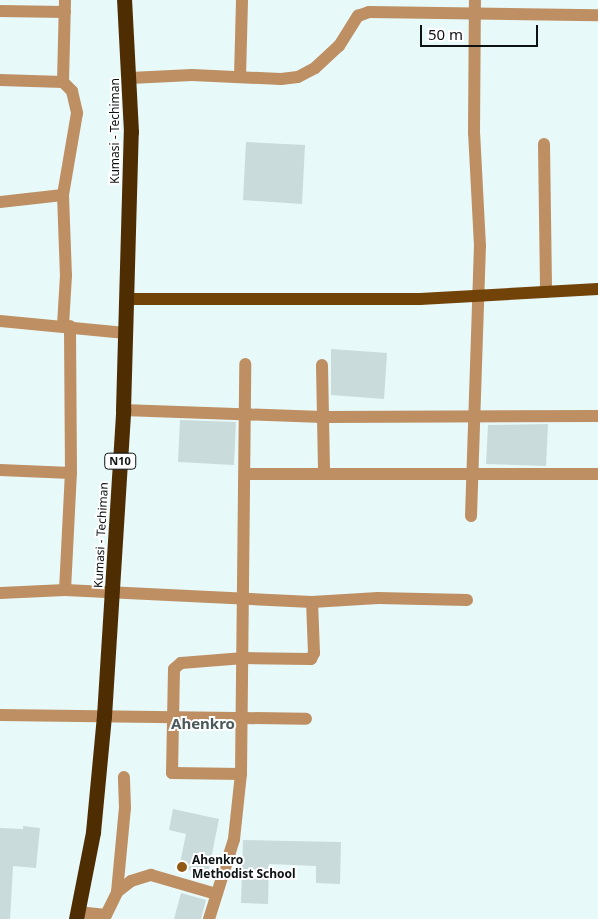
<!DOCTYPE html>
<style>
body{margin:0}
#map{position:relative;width:598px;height:919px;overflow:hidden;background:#e8f9fa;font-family:"Noto Sans",sans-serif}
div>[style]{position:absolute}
.building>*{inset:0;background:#cadbdc}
.minor>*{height:12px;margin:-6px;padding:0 6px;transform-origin:6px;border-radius:6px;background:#bd8f63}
.major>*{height:12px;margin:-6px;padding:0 6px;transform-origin:6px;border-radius:6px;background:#724308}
.highway>*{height:15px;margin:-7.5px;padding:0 7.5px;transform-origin:7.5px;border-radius:7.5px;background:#4f2d03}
.dots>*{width:14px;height:14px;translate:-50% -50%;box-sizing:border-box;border:2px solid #fff;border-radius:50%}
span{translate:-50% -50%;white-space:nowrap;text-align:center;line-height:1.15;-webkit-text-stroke:4px #fff;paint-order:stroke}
.shield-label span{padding:1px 4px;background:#fff;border:1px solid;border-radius:4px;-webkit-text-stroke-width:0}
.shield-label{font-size:11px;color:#0d1213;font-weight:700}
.street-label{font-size:12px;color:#0d1213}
.poi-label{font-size:12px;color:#0d1213;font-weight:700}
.left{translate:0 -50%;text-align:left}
.quarter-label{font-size:15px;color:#4b595a;font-weight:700}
.scale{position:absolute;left:420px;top:25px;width:118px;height:22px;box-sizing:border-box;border:2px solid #0d1213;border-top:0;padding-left:6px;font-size:15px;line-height:18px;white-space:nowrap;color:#0d1213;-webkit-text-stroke:4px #fff;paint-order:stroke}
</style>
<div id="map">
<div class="building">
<i style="clip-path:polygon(246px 142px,305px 145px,302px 204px,243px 200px)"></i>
<i style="clip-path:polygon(331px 349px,387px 353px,384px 399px,331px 395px)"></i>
<i style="clip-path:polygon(180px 420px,236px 422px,234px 465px,178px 462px)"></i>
<i style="clip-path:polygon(548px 424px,546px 466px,486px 464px,488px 425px)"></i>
<i style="clip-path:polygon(173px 809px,219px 819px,208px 874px,179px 868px,186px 834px,169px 830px)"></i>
<i style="clip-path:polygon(23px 826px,40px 828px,36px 868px,13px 866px,10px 919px,0 919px,0 828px,23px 829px)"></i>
<i style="clip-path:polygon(243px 840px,341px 842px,340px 884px,316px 883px,316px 866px,269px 864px,268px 904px,241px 903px)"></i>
<i style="clip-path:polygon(181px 893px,206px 900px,201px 919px,174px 919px)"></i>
</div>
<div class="minor">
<i style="left:0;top:11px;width:65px;rotate:0.9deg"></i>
<i style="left:240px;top:77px;width:77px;rotate:-88.5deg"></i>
<i style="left:130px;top:78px;width:62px;rotate:-2.8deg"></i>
<i style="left:192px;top:75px;width:89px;rotate:2.6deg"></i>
<i style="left:281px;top:79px;width:17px;rotate:-7deg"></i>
<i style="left:298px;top:77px;width:19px;rotate:-28deg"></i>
<i style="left:315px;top:68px;width:33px;rotate:-43deg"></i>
<i style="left:339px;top:46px;width:36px;rotate:-58deg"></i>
<i style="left:358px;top:16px;width:12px;rotate:-20deg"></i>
<i style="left:369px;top:12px;width:229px;rotate:0.8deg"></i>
<i style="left:0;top:80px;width:63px;rotate:1.8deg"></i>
<i style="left:63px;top:82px;width:13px;rotate:45deg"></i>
<i style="left:72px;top:91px;width:23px;rotate:77deg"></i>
<i style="left:77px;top:113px;width:83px;rotate:99.7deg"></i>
<i style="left:63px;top:195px;width:80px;rotate:87.9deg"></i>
<i style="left:66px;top:275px;width:50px;rotate:93.4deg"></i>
<i style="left:63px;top:82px;width:82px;rotate:-88.6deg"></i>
<i style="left:544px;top:144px;width:148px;rotate:89.2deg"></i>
<i style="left:0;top:202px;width:63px;rotate:-6.3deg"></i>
<i style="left:0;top:321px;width:126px;rotate:5.5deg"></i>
<i style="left:322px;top:365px;width:109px;rotate:88.9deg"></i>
<i style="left:123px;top:410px;width:200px;rotate:2deg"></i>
<i style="left:323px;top:417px;width:275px;rotate:-0.2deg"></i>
<i style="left:0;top:470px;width:71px;rotate:2.4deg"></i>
<i style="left:246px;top:474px;width:352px"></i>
<i style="left:471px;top:516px;width:270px;rotate:-88.1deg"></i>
<i style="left:480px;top:246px;width:113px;rotate:-93deg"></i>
<i style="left:474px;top:133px;width:133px;rotate:-89.6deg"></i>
<i style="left:65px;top:590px;width:117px;rotate:-87.1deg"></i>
<i style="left:71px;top:473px;width:147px;rotate:-90.4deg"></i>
<i style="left:0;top:593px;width:65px;rotate:-2.6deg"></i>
<i style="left:65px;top:590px;width:247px;rotate:2.8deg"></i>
<i style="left:312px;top:602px;width:66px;rotate:-3.5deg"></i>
<i style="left:378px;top:598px;width:89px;rotate:1.3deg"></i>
<i style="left:0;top:715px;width:306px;rotate:0.7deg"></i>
<i style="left:241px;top:774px;width:69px;rotate:-179.2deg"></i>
<i style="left:172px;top:773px;width:104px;rotate:-88.9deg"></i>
<i style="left:174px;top:669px;width:9px;rotate:-41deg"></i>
<i style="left:181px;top:663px;width:63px;rotate:-4.5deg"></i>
<i style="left:244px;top:658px;width:67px;rotate:0.9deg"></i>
<i style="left:311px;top:659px;width:7px;rotate:-63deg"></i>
<i style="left:314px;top:653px;width:51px;rotate:-92.2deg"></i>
<i style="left:117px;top:892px;width:84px;rotate:-84.6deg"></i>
<i style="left:125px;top:808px;width:31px;rotate:-92deg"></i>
<i style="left:78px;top:912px;width:28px;rotate:6deg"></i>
<i style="left:106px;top:915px;width:25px;rotate:-64deg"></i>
<i style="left:117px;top:892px;width:18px;rotate:-38deg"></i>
<i style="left:131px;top:881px;width:21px;rotate:-17deg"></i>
<i style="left:151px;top:875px;width:68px;rotate:16.3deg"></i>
<i style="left:209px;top:919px;width:84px;rotate:-72.6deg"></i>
<i style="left:234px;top:839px;width:65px;rotate:-83.9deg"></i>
<i style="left:241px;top:774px;width:410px;rotate:-89.4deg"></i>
</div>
<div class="major">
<i style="left:127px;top:299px;width:293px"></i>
<i style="left:420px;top:299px;width:178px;rotate:-3.2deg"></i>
</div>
<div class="highway">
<i style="left:76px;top:919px;width:89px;rotate:-78.9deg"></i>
<i style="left:93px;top:832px;width:117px;rotate:-84.6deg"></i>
<i style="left:104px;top:716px;width:307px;rotate:-86.4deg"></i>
<i style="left:123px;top:410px;width:278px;rotate:-88.4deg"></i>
<i style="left:131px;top:132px;width:132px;rotate:-93deg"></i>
</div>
<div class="dots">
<i style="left:182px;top:867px;background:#925914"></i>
</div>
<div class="shield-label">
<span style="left:120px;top:461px">N10</span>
</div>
<div class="street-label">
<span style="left:115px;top:131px;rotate:-90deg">Kumasi - Techiman</span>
<span style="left:101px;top:535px;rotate:-87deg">Kumasi - Techiman</span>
</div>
<div class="poi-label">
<span class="left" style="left:192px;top:867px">Ahenkro<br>Methodist School</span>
</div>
<div class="quarter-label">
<span style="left:203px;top:724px">Ahenkro</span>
</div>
<div class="scale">50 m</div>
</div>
